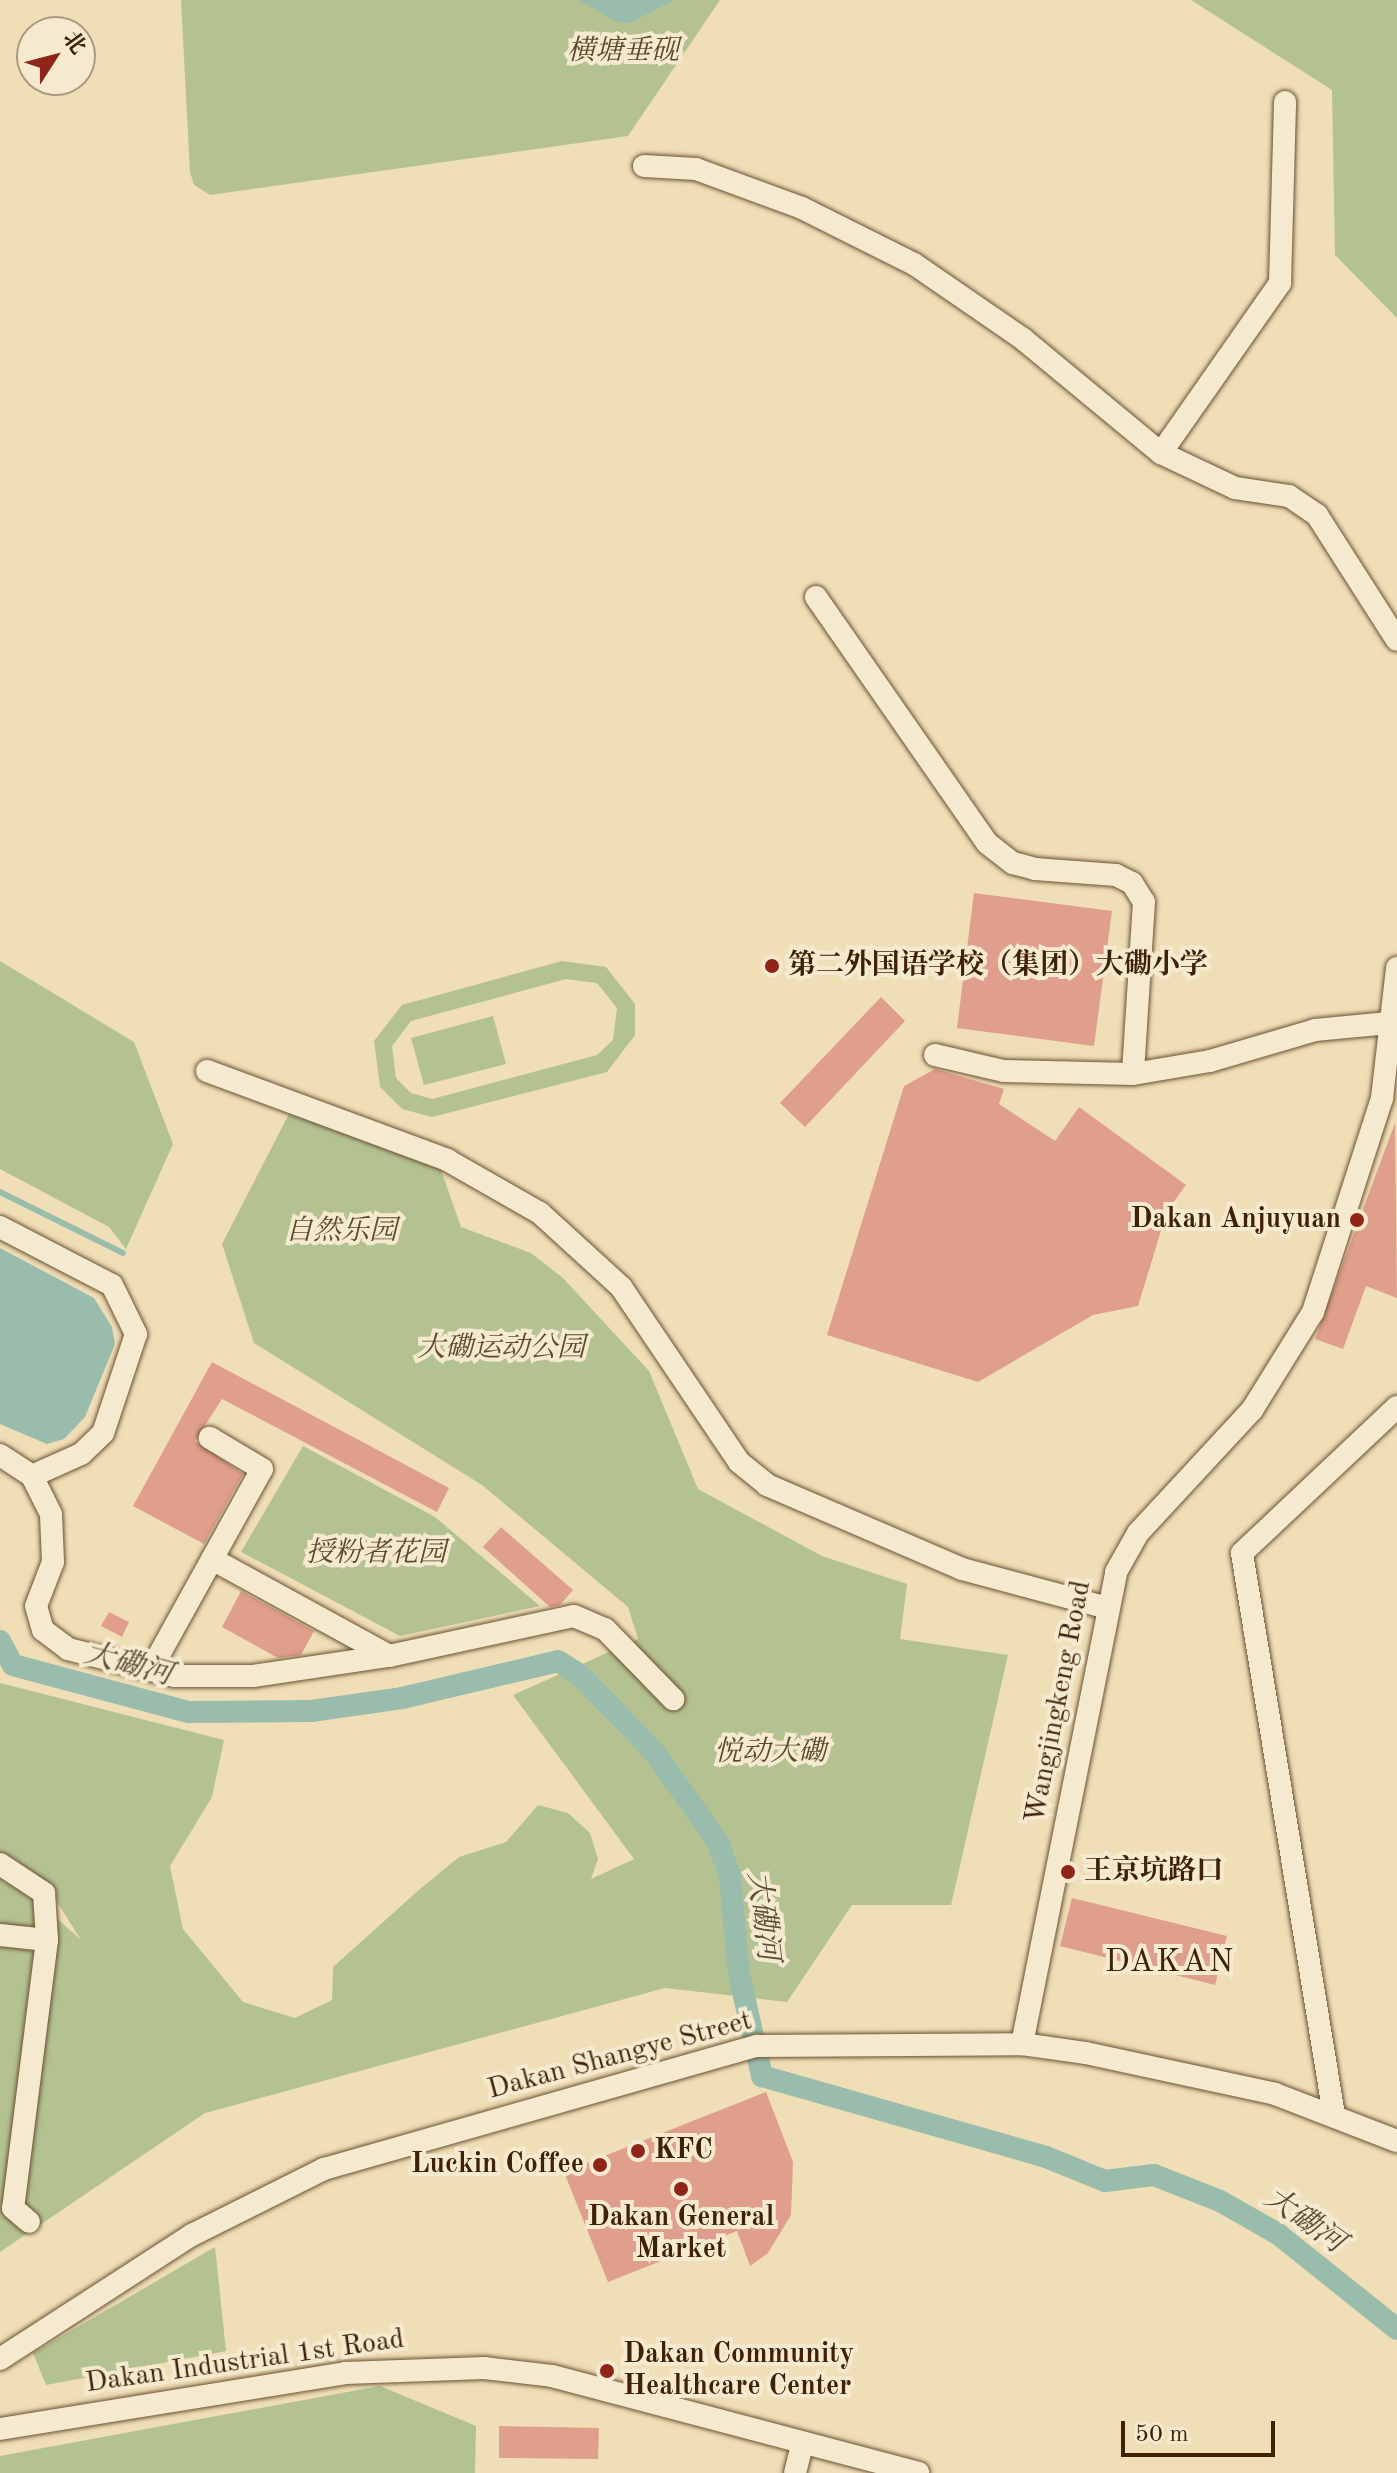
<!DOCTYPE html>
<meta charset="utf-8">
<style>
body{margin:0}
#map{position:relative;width:1397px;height:2473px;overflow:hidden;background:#efdeb6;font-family:"Old Standard TT","Noto Serif SC",serif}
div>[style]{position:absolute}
.green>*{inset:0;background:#b4c292}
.water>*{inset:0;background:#9abcac}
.stream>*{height:6px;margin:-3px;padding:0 3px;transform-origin:3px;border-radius:3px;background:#9abcac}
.canal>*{height:22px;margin:-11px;padding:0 11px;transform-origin:11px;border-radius:11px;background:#9abcac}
.building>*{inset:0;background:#e09e8c}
.roads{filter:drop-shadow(0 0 2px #6b5132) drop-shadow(0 0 2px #6b5132)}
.minor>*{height:22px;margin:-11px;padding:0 11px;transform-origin:11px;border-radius:11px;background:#f5ead0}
.dots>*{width:22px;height:22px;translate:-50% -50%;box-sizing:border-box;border:4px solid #f5ead0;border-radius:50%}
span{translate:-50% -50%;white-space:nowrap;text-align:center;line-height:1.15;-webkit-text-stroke:8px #f5ead0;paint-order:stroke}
.park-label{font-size:28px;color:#5c4a29;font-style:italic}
.poi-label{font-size:28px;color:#3f2206;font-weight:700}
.left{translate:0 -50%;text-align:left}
.right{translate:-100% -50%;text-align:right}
.street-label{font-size:28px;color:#3f2206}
.water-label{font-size:30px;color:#5a5038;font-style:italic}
.quarter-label{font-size:32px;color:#3f2206;letter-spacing:2px}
.north{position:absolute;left:16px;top:16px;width:80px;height:80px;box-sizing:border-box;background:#f5ead0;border:2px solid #ac9a7f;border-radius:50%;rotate:54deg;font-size:22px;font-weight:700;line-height:32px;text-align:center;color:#3f2206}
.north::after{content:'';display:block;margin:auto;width:28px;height:36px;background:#8f2418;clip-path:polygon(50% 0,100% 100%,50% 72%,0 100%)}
.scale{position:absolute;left:1121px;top:2421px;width:154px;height:36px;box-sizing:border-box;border:4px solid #3f2206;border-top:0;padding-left:10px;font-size:24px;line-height:28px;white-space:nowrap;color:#3f2206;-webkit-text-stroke:6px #f5ead0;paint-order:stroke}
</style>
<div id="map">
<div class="green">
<i style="clip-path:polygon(181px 0,720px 0,628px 136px,210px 195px,194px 185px,190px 172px)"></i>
<i style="clip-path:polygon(1191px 0,1397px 0,1397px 318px,1335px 255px,1332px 90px)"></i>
<i style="clip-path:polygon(0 961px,134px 1042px,173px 1144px,126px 1249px,109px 1227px,0 1169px)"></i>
<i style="clip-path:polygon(evenodd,562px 961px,606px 967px,635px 1004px,635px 1035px,607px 1072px,432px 1117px,402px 1109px,380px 1087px,374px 1041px,402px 1005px,562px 961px,566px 979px,597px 983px,617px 1008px,613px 1040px,597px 1055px,432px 1099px,411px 1093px,396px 1078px,392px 1046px,411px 1021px,566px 979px)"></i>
<i style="clip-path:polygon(493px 1016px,506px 1064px,424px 1085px,411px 1038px)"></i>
<i style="clip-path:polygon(294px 1104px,439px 1164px,461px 1227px,531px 1253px,563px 1278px,649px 1371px,698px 1489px,822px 1556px,907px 1584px,900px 1639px,1008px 1655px,951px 1905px,852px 1905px,787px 2002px,665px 1988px,205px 2113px,0 2252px,0 1867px,81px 1940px,47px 1886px,0 1854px,0 1683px,224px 1740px,212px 1797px,170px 1866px,183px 1929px,243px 2002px,295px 2018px,332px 2000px,333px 1967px,420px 1889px,459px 1857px,506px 1842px,538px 1805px,568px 1813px,590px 1833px,598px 1859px,591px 1879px,634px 1859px,513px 1695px,638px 1639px,628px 1607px,482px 1485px,254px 1343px,222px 1244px)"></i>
<i style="clip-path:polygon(303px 1446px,435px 1517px,540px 1606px,400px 1636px,241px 1552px)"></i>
<i style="clip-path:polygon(215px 2247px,226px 2351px,46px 2385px,33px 2353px)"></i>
<i style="clip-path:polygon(380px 2386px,476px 2426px,475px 2473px,0 2473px,0 2456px)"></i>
</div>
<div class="water">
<i style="clip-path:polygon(579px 0,674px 0,630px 23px,616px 22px)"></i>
<i style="clip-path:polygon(0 1248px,94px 1298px,112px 1327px,115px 1344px,85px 1417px,64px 1439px,47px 1444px,0 1424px)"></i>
</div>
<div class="stream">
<i style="left:0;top:1192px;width:137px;rotate:26.4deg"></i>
</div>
<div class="canal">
<i style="left:0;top:1641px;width:27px;rotate:62deg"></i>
<i style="left:13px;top:1665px;width:182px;rotate:15deg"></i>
<i style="left:189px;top:1712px;width:122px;rotate:-0.5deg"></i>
<i style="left:311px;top:1711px;width:92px;rotate:-8.1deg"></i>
<i style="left:402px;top:1698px;width:160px;rotate:-13.3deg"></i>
<i style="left:558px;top:1661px;width:25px;rotate:32deg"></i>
<i style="left:579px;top:1674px;width:111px;rotate:46.1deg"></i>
<i style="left:656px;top:1754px;width:108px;rotate:55.1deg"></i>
<i style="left:718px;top:1843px;width:35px;rotate:70deg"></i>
<i style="left:730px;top:1876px;width:98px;rotate:84.8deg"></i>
<i style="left:739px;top:1974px;width:105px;rotate:77.3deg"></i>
<i style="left:762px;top:2076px;width:295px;rotate:15.9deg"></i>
<i style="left:1046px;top:2157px;width:64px;rotate:22.1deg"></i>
<i style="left:1105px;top:2181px;width:49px;rotate:-7deg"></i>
<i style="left:1154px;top:2175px;width:71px;rotate:21.5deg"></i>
<i style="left:1220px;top:2201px;width:67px;rotate:29.6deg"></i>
<i style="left:1278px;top:2234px;width:152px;rotate:38.6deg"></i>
</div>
<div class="building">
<i style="clip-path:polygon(974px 893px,1112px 911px,1094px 1046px,957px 1028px)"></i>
<i style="clip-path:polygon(881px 997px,905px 1021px,805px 1127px,780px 1103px)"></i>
<i style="clip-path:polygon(935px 1069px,1004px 1089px,999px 1104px,1055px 1141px,1079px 1107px,1186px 1185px,1167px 1211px,1138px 1306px,1093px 1315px,978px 1382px,827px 1335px,904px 1086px)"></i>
<i style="clip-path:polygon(1395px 1123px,1397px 1298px,1366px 1286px,1343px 1349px,1315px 1339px)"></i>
<i style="clip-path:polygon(212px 1362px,449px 1488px,437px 1512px,222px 1399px,195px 1441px,243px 1474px,204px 1544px,133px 1506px)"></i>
<i style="clip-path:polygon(501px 1527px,573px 1590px,560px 1605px,550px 1607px,483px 1547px)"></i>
<i style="clip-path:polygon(241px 1591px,314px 1631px,301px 1655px,278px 1658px,222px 1627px)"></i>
<i style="clip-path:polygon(109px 1612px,129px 1622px,122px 1637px,101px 1626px)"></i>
<i style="clip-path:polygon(1072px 1898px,1227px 1936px,1215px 1985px,1060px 1946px)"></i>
<i style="clip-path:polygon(766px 2092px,793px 2162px,791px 2215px,768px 2253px,750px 2266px,737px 2231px,608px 2282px,564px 2172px)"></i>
<i style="clip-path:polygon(499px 2426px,599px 2428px,598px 2459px,499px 2458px)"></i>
</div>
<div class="roads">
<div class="minor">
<i style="left:644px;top:166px;width:52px;rotate:3.3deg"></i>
<i style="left:696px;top:169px;width:113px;rotate:20.2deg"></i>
<i style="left:802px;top:208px;width:125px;rotate:26.6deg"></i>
<i style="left:914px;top:264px;width:132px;rotate:34.5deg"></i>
<i style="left:1023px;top:339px;width:179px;rotate:39.6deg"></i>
<i style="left:1161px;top:453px;width:82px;rotate:25.3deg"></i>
<i style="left:1235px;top:488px;width:55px;rotate:8.4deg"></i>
<i style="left:1289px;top:496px;width:34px;rotate:34deg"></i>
<i style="left:1317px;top:515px;width:148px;rotate:57.4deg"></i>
<i style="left:1161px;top:453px;width:208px;rotate:-55deg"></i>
<i style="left:1280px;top:283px;width:181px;rotate:-88.4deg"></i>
<i style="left:816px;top:597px;width:300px;rotate:55.2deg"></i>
<i style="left:987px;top:843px;width:33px;rotate:38deg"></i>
<i style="left:1013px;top:863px;width:23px;rotate:15deg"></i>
<i style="left:1035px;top:869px;width:81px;rotate:4.2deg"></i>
<i style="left:1116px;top:875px;width:18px;rotate:27deg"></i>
<i style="left:1132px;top:883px;width:22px;rotate:58deg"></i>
<i style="left:1144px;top:902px;width:172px;rotate:93.7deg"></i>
<i style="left:935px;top:1055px;width:71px;rotate:13.1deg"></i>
<i style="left:1004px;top:1071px;width:129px;rotate:1.3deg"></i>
<i style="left:1133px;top:1074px;width:78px;rotate:-9.6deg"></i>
<i style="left:1210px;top:1061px;width:109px;rotate:-16.4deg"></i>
<i style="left:1315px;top:1030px;width:74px;rotate:-5.4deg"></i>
<i style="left:207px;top:1071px;width:256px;rotate:20.3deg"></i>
<i style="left:447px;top:1160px;width:107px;rotate:29.7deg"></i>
<i style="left:540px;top:1213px;width:110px;rotate:42.4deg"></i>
<i style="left:621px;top:1287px;width:211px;rotate:56deg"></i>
<i style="left:739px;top:1462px;width:36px;rotate:39deg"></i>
<i style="left:767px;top:1485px;width:212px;rotate:23.3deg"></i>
<i style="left:962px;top:1569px;width:151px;rotate:15deg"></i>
<i style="left:0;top:1227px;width:126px;rotate:27.4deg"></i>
<i style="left:112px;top:1285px;width:55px;rotate:63.9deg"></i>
<i style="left:136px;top:1334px;width:104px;rotate:108.4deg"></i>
<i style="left:103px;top:1433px;width:30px;rotate:136deg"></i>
<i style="left:81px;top:1454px;width:54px;rotate:155.8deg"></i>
<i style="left:0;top:1455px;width:38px;rotate:33deg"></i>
<i style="left:32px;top:1476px;width:42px;rotate:63.4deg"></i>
<i style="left:51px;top:1514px;width:48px;rotate:87.6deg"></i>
<i style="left:53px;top:1562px;width:47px;rotate:111.1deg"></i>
<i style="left:36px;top:1606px;width:25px;rotate:74deg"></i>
<i style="left:43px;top:1630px;width:31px;rotate:37deg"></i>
<i style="left:68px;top:1649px;width:110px;rotate:14.2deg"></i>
<i style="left:175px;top:1676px;width:78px"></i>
<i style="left:253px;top:1676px;width:137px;rotate:-8.4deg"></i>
<i style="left:389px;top:1656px;width:189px;rotate:-12.2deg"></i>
<i style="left:574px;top:1616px;width:34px;rotate:23deg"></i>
<i style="left:605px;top:1629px;width:98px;rotate:45.8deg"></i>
<i style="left:212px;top:1559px;width:202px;rotate:28.7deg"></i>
<i style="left:160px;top:1653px;width:210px;rotate:-61deg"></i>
<i style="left:262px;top:1469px;width:61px;rotate:-149.2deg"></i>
<i style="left:0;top:1864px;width:53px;rotate:33.4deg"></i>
<i style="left:44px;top:1893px;width:47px;rotate:86.3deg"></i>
<i style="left:47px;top:1940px;width:270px;rotate:97.2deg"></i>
<i style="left:13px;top:2208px;width:21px;rotate:41deg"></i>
<i style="left:0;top:1935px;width:47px;rotate:6.1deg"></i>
<i style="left:1022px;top:2044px;width:481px;rotate:-78.7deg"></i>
<i style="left:1116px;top:1572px;width:45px;rotate:-60.6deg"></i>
<i style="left:1138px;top:1533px;width:168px;rotate:-47.2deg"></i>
<i style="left:1252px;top:1410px;width:115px;rotate:-58.1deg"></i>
<i style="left:1313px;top:1312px;width:225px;rotate:-72.1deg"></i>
<i style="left:1382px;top:1098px;width:131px;rotate:-83.4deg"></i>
<i style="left:1334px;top:2115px;width:569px;rotate:-99.3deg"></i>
<i style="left:1242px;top:1553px;width:213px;rotate:-43.3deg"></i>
<i style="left:0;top:2359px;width:229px;rotate:-32.9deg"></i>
<i style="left:192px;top:2235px;width:148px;rotate:-26.6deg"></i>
<i style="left:324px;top:2169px;width:450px;rotate:-15.9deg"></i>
<i style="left:757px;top:2046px;width:265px;rotate:-0.4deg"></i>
<i style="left:1022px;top:2044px;width:65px;rotate:8deg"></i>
<i style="left:1086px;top:2053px;width:193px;rotate:12.2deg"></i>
<i style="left:1275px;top:2094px;width:131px;rotate:21.1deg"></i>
<i style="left:0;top:2429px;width:350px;rotate:-9.2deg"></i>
<i style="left:345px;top:2373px;width:139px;rotate:-2.1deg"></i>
<i style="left:484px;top:2368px;width:68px;rotate:6.7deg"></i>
<i style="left:552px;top:2376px;width:379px;rotate:14.8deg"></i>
<i style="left:795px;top:2473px;width:29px;rotate:-76deg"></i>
</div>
</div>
<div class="dots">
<i style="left:772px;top:966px;background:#8f2418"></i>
<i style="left:1357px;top:1220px;background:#8f2418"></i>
<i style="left:1068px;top:1872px;background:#8f2418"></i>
<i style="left:638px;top:2151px;background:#8f2418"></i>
<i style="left:600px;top:2165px;background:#8f2418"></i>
<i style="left:681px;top:2189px;background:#8f2418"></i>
<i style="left:607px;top:2371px;background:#8f2418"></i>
</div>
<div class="park-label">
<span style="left:623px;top:52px">横塘垂砚</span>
<span style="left:341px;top:1232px">自然乐园</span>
<span style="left:501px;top:1349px">大磡运动公园</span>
<span style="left:376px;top:1554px">授粉者花园</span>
<span style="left:770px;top:1753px">悦动大磡</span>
</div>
<div class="poi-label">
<span class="left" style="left:788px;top:966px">第二外国语学校（集团）大磡小学</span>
<span class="right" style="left:1341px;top:1220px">Dakan Anjuyuan</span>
<span class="left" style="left:1084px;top:1872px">王京坑路口</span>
<span class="left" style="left:654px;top:2151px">KFC</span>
<span class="right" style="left:584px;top:2165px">Luckin Coffee</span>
<span style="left:681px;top:2234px">Dakan General<br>Market</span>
<span class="left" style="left:623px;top:2371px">Dakan Community<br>Healthcare Center</span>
</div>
<div class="street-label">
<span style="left:1059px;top:1702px;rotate:-79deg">Wangjingkeng Road</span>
<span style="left:620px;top:2056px;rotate:-15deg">Dakan Shangye Street</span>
<span style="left:245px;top:2362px;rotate:-8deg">Dakan Industrial 1st Road</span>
</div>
<div class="water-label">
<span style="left:128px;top:1665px;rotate:15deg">大磡河</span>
<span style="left:762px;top:1916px;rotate:83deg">大磡河</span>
<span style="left:1304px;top:2221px;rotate:35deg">大磡河</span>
</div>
<div class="quarter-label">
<span style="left:1170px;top:1963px">DAKAN</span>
</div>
<div class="north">北</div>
<div class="scale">50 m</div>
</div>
